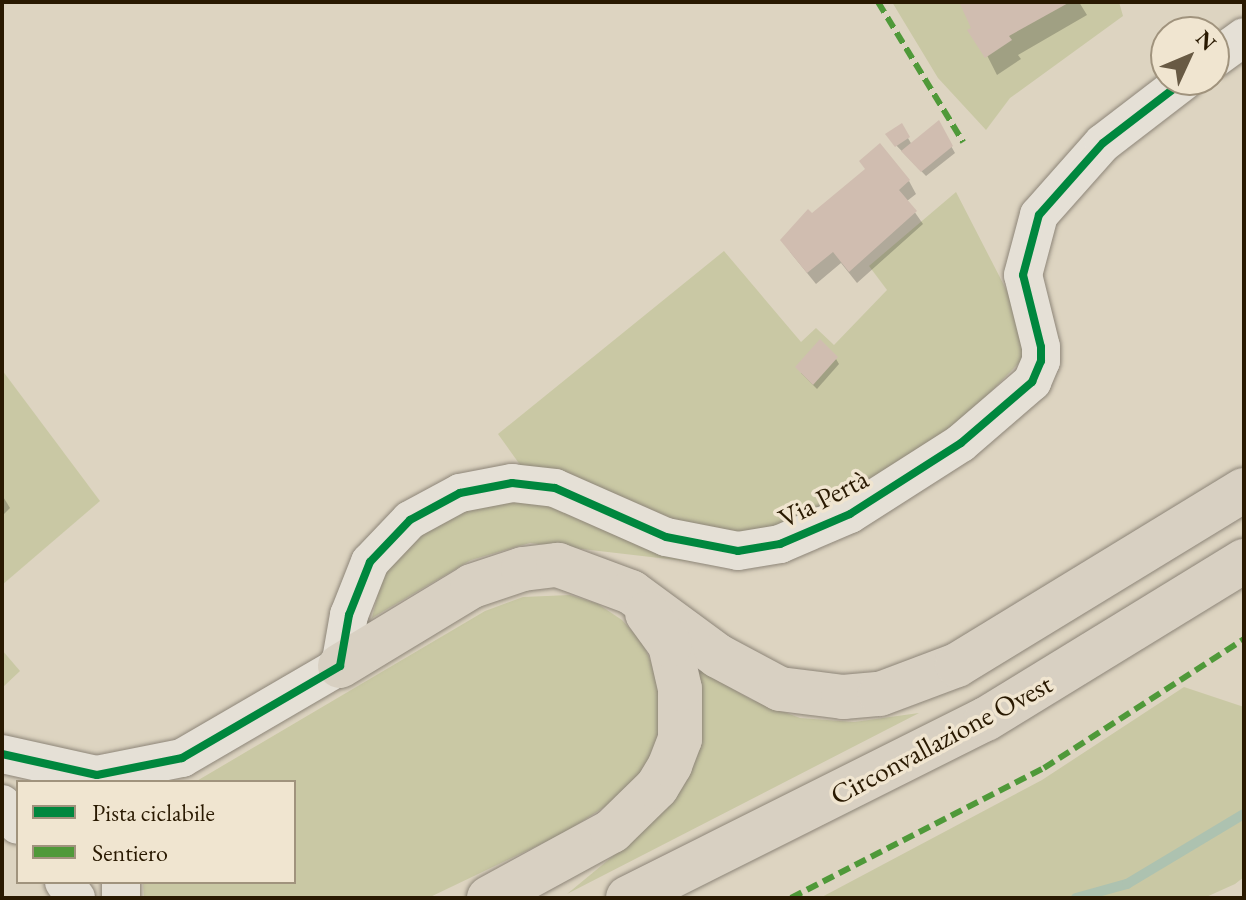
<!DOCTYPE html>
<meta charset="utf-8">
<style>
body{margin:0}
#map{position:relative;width:1246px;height:900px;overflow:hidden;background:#ddd4c1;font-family:"EB Garamond",serif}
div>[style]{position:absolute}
.green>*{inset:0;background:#c9c8a4}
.shadow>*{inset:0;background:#0003}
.stream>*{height:10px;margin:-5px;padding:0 5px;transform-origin:5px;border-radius:5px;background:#adc2b0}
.building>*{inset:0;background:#d0bdb0}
.roads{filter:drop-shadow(0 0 2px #8d8578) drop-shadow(0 0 2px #8d8578)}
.minor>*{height:38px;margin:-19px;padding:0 19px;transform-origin:19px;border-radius:19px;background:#e5e0d6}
.highway>*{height:44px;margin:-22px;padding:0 22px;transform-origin:22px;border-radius:22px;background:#d8d0c2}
.quiet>*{height:6px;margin-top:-3px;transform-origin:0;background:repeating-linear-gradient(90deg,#4f9939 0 12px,transparent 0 18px)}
.cycleway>*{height:8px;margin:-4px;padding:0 4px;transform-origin:4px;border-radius:4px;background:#00873e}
span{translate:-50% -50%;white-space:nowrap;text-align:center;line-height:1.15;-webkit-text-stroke:7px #f0e5d0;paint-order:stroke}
.street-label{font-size:28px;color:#291901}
.frame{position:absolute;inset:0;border:4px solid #291901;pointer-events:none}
.legend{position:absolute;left:16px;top:780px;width:280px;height:104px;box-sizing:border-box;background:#f0e5d0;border:2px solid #a0937d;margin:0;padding:10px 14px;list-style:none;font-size:24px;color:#291901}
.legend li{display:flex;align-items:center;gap:16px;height:40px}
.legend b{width:40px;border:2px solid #a0937d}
.north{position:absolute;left:1150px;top:16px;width:80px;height:80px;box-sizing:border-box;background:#f0e5d0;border:2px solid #a0937d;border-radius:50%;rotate:46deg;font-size:22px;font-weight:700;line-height:32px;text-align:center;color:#291901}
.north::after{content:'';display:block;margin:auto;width:28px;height:36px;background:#685a44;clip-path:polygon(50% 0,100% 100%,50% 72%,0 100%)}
</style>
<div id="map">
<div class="green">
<i style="clip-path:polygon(892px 2px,1119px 2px,1123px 16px,1010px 98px,986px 130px,938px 78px)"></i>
<i style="clip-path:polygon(956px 192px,1009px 295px,1021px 325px,1023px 359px,944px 439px,789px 527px,722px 539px,523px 469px,498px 434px,724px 251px,801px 342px,816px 328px,834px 345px,887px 290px,869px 266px)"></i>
<i style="clip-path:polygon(2px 370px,100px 501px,2px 585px)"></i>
<i style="clip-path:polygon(493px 500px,548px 500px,694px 562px,530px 543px,471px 560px,372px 618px,385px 565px,432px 524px)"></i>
<i style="clip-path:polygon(570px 595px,598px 604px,622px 620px,642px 642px,663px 689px,655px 757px,626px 793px,564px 833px,428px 898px,144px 898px,143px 882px,294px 882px,294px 782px,195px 782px,485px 611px,523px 597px)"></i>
<i style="clip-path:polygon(2px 650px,20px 671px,2px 688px)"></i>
<i style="clip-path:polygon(695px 667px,750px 699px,800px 718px,854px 722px,919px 713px,567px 894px,624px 847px)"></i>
<i style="clip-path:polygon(1184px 687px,1244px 707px,1244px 877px,1235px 884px,1204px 898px,820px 898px,1042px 780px)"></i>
</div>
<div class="shadow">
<i style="clip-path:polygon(960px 2px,1079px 2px,1087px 15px,1018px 55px,1021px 59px,997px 75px)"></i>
<i style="clip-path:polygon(938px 123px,955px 153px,926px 176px,891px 140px,901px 126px,912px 145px)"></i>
<i style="clip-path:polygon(909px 181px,916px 194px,907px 201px,923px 224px,857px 283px,841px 263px,816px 284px,790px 252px,812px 216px)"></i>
<i style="clip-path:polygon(836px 359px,839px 364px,817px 389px,801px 373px)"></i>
<i style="clip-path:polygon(2px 495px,10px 508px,2px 516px)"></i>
</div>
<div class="stream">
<i style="left:1076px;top:898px;width:53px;rotate:-15.4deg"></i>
<i style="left:1127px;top:884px;width:136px;rotate:-30.9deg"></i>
</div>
<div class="building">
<i style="clip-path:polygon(959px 2px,1070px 2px,1009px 36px,1012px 40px,985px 58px,967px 30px,971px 28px)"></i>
<i style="clip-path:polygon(939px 120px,953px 146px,921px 172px,901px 151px)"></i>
<i style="clip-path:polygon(902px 123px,910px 137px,895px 147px,885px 134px)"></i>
<i style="clip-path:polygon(880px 143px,910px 180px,899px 190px,917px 211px,849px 272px,833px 252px,807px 273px,780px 240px,808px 209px,812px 213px,865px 169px,859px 161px)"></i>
<i style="clip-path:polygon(820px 339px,838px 357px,813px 385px,795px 367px)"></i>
</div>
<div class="roads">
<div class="minor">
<i style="left:1214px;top:59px;width:37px;rotate:-36deg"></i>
<i style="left:2px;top:754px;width:97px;rotate:12.5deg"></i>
<i style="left:97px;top:775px;width:87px;rotate:-11.3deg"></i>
<i style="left:182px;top:758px;width:183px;rotate:-30.2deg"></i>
<i style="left:340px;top:666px;width:52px;rotate:-80deg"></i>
<i style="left:349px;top:615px;width:57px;rotate:-68.4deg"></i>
<i style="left:370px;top:562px;width:58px;rotate:-46.4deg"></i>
<i style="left:410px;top:520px;width:57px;rotate:-28.4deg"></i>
<i style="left:460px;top:493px;width:53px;rotate:-10.9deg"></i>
<i style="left:512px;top:483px;width:43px;rotate:6.6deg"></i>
<i style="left:555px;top:488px;width:121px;rotate:23.8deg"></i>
<i style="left:666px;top:537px;width:73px;rotate:11deg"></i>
<i style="left:738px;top:551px;width:43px;rotate:-9.5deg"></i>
<i style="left:780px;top:544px;width:76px;rotate:-23.2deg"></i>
<i style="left:850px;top:514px;width:132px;rotate:-32.6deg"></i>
<i style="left:961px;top:443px;width:94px;rotate:-40.7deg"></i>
<i style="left:1032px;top:382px;width:23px;rotate:-67deg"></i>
<i style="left:1041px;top:361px;width:14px;rotate:-90deg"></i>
<i style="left:1041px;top:347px;width:74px;rotate:-104deg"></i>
<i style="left:1023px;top:275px;width:62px;rotate:-75.1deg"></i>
<i style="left:1039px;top:215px;width:96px;rotate:-48.4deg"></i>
<i style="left:1103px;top:143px;width:103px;rotate:-37.5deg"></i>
<i style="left:2px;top:804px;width:26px;rotate:53deg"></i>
<i style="left:64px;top:882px;width:20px;rotate:53deg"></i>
<i style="left:121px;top:898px;width:16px;rotate:-90deg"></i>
</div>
<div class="highway">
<i style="left:340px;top:666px;width:154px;rotate:-31.2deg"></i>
<i style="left:472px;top:586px;width:54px;rotate:-18.4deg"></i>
<i style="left:523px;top:569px;width:35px;rotate:-7deg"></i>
<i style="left:558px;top:565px;width:78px;rotate:20.3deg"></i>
<i style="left:631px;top:592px;width:108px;rotate:36.3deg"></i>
<i style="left:718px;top:656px;width:70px;rotate:28deg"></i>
<i style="left:780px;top:689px;width:64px;rotate:7.2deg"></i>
<i style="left:843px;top:697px;width:37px;rotate:-5deg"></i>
<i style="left:880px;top:694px;width:82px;rotate:-20.6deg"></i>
<i style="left:957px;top:665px;width:336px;rotate:-31.4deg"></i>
<i style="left:489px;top:898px;width:140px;rotate:-28.6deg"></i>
<i style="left:612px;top:831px;width:63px;rotate:-44.4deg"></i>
<i style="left:657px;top:787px;width:26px;rotate:-59deg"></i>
<i style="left:670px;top:765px;width:28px;rotate:-69deg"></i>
<i style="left:680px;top:739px;width:50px;rotate:-90deg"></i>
<i style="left:680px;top:689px;width:45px;rotate:-102.8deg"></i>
<i style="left:670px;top:645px;width:39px;rotate:-126deg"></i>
<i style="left:628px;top:898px;width:400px;rotate:-26.6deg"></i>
<i style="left:986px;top:719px;width:303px;rotate:-31.5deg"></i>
</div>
</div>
<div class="quiet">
<i style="left:878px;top:2px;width:164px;rotate:58.7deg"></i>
<i style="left:791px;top:898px;width:284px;rotate:-27.2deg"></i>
<i style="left:1044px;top:768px;width:238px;rotate:-32.8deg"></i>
</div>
<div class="cycleway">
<i style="left:2px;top:754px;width:97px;rotate:12.5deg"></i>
<i style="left:97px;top:775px;width:87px;rotate:-11.3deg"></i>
<i style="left:182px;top:758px;width:183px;rotate:-30.2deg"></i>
<i style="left:340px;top:666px;width:52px;rotate:-80deg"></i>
<i style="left:349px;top:615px;width:57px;rotate:-68.4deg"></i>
<i style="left:370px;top:562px;width:58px;rotate:-46.4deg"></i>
<i style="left:410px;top:520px;width:57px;rotate:-28.4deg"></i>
<i style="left:460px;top:493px;width:53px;rotate:-10.9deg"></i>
<i style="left:512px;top:483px;width:43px;rotate:6.6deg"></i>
<i style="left:555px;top:488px;width:121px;rotate:23.8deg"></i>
<i style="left:666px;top:537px;width:73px;rotate:11deg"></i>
<i style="left:738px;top:551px;width:43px;rotate:-9.5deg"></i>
<i style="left:780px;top:544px;width:76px;rotate:-23.2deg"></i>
<i style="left:850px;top:514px;width:132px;rotate:-32.6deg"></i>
<i style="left:961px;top:443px;width:94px;rotate:-40.7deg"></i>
<i style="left:1032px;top:382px;width:23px;rotate:-67deg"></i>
<i style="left:1041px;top:361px;width:14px;rotate:-90deg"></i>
<i style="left:1041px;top:347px;width:74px;rotate:-104deg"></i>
<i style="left:1023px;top:275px;width:62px;rotate:-75.1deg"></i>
<i style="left:1039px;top:215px;width:96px;rotate:-48.4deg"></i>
<i style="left:1103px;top:143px;width:103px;rotate:-37.5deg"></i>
</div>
<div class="street-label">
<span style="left:823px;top:498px;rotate:-27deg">Via Pertà</span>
<span style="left:941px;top:739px;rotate:-28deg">Circonvallazione Ovest</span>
</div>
<div class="frame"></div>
<ul class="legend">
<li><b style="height:10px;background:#00873e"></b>Pista ciclabile</li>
<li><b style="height:10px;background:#4f9939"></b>Sentiero</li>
</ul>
<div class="north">N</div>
</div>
